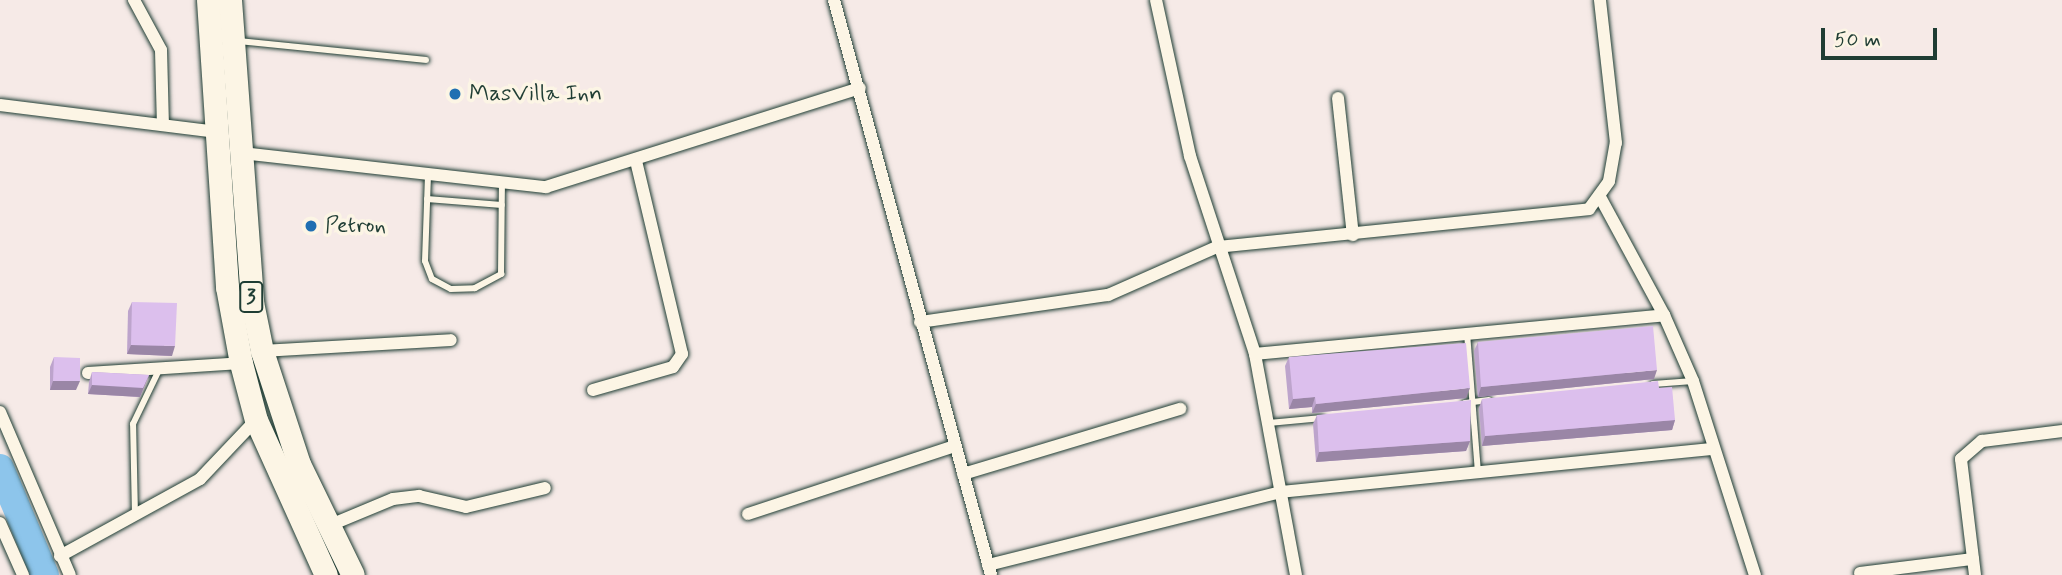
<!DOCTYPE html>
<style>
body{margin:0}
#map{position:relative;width:2062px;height:575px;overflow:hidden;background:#f6eae7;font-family:Mynerve,sans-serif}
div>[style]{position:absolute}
.river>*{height:28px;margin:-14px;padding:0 14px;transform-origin:14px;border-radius:14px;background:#8dc5eb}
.roads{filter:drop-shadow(0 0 2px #1f3d34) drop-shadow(0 0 2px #1f3d34)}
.lane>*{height:6px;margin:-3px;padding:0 3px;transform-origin:3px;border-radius:3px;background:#fcf5e5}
.street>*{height:12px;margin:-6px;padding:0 6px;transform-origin:6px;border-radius:6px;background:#fcf5e5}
.highway>*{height:23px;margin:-11.5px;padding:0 11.5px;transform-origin:11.5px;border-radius:11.5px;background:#fcf5e5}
.wall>*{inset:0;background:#bda4cc}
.shaded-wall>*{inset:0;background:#9a86a6}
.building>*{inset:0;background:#dcbfed}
.dots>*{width:19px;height:19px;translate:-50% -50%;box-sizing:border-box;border:4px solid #fcf5e5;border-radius:50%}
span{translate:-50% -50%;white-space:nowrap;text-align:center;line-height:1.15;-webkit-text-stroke:7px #fcf5e5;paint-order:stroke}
.shield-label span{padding:2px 5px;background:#fcf5e5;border:2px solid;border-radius:5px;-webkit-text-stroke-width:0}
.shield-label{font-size:21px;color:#1f3d34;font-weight:700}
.poi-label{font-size:23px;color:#1f3d34}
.left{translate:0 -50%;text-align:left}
.scale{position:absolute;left:1821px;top:28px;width:116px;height:32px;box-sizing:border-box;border:4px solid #1f3d34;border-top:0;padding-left:9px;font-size:21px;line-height:24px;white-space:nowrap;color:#1f3d34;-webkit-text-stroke:5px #fcf5e5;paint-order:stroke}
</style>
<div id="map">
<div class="river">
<i style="left:0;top:468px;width:116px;rotate:67.2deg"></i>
</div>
<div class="roads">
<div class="lane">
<i style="left:239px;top:41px;width:188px;rotate:5.8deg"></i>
<i style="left:428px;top:175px;width:86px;rotate:92deg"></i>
<i style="left:425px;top:261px;width:19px;rotate:69deg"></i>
<i style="left:432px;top:279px;width:21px;rotate:28deg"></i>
<i style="left:451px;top:289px;width:24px;rotate:-2deg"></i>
<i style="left:475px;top:288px;width:30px;rotate:-28deg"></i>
<i style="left:501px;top:274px;width:89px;rotate:-89.4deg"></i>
<i style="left:427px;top:199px;width:75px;rotate:4.6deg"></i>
<i style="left:1467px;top:333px;width:139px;rotate:85.5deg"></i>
<i style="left:1653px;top:384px;width:40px;rotate:-4.3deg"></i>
<i style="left:1465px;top:403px;width:24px;rotate:-7deg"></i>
<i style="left:1269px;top:423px;width:53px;rotate:-5.4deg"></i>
<i style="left:135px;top:516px;width:92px;rotate:-91.2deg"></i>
<i style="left:133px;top:424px;width:62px;rotate:-64.3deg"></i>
</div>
<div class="street">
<i style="left:134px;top:0;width:57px;rotate:61.6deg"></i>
<i style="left:161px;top:50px;width:75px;rotate:88.5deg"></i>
<i style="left:834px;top:0;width:596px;rotate:74.73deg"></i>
<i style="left:1156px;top:0;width:160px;rotate:77.7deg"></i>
<i style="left:1190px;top:156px;width:208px;rotate:71.8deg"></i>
<i style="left:1255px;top:354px;width:225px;rotate:79.5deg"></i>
<i style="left:1338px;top:98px;width:138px;rotate:83.8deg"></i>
<i style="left:0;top:105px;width:219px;rotate:7.1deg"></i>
<i style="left:241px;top:153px;width:307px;rotate:6.4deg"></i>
<i style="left:546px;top:187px;width:329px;rotate:-17.5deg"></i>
<i style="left:1600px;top:197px;width:134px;rotate:61.5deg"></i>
<i style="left:920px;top:322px;width:190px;rotate:-8.2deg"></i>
<i style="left:1108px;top:295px;width:119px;rotate:-23.8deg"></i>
<i style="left:1217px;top:247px;width:374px;rotate:-5.8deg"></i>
<i style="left:1589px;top:209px;width:34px;rotate:-54deg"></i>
<i style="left:1609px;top:181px;width:39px;rotate:-80deg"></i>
<i style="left:1616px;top:143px;width:144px;rotate:-96.4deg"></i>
<i style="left:262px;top:351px;width:189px;rotate:-3.3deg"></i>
<i style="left:1255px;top:354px;width:411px;rotate:-5.4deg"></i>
<i style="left:1664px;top:315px;width:72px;rotate:66.3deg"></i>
<i style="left:1693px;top:381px;width:204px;rotate:72.3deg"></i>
<i style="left:88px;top:373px;width:153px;rotate:-3.7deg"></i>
<i style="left:593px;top:390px;width:83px;rotate:-16deg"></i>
<i style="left:673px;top:367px;width:16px;rotate:-55deg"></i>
<i style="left:682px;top:354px;width:198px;rotate:-103.4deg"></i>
<i style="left:0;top:412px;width:177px;rotate:66.8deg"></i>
<i style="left:963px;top:474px;width:227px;rotate:-16.7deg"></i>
<i style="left:748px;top:514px;width:218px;rotate:-18.2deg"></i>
<i style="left:0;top:523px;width:57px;rotate:66.1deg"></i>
<i style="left:328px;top:526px;width:70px;rotate:-22.6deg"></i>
<i style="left:393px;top:499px;width:26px;rotate:-7deg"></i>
<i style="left:419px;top:496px;width:48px;rotate:13.2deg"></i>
<i style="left:466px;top:507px;width:81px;rotate:-13.5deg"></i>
<i style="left:60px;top:556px;width:160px;rotate:-28.8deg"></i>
<i style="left:200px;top:479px;width:81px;rotate:-46.5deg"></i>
<i style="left:988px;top:565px;width:301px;rotate:-14deg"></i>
<i style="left:1280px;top:492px;width:435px;rotate:-5.7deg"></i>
<i style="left:1860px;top:573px;width:114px;rotate:-7.1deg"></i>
<i style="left:1975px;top:575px;width:117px;rotate:-96.9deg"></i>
<i style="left:1961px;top:459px;width:28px;rotate:-41deg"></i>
<i style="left:1982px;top:441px;width:81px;rotate:-7.1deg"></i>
</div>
<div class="highway">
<i style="left:208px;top:0;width:288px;rotate:86.2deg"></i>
<i style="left:227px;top:287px;width:77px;rotate:79.6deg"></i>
<i style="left:241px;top:363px;width:59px;rotate:75.3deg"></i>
<i style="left:256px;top:420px;width:170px;rotate:65.7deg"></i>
<i style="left:230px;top:0;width:303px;rotate:85.8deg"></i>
<i style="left:252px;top:302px;width:50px;rotate:78.5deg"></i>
<i style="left:262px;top:351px;width:119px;rotate:71.9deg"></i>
<i style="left:299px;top:464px;width:123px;rotate:64.1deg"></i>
</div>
</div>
<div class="wall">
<i style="clip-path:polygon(132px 302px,172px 356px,127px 354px,128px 311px)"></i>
<i style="clip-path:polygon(1478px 342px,1654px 379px,1478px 397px,1474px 351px)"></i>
<i style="clip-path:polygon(54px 357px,76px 390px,50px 390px,50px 367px)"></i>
<i style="clip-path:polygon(1289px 357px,1466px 398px,1312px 413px,1312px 407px,1289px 409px,1285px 366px)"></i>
<i style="clip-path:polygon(92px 372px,149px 375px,140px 397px,88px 394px,89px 382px)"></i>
<i style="clip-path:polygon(1659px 388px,1675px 420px,1672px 430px,1482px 446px,1479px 408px,1482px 399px)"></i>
<i style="clip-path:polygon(1317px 415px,1470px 441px,1466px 451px,1316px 462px,1313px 424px)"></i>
</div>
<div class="shaded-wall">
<i style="clip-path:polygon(131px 345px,175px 346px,172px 356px,127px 354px)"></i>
<i style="clip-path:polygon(1657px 370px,1654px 379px,1478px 397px,1481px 387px)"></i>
<i style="clip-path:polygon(149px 375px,140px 397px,88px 394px,92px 385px)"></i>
<i style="clip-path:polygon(53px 381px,80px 381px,76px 390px,50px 390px)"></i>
<i style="clip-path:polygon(1470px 388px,1466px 398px,1312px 413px,1316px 404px)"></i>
<i style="clip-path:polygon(1315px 397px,1312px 407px,1289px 409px,1293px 399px)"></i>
<i style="clip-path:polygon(1675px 420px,1672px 430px,1482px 446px,1485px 436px)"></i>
<i style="clip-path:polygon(1470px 441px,1466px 451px,1316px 462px,1319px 452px)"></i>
</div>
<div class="building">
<i style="clip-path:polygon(132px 302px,177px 303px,175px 346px,131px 345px)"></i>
<i style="clip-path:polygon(1653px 326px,1657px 370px,1481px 387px,1478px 342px)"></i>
<i style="clip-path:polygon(1466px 343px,1470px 388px,1316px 404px,1315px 397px,1293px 399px,1289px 357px)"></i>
<i style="clip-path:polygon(54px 357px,80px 358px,80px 381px,53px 381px)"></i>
<i style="clip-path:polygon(92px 372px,149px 375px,143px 388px,92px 385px)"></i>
<i style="clip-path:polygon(1658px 381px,1659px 388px,1672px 387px,1675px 420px,1485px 436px,1482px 399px)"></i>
<i style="clip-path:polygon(1471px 400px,1470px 441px,1319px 452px,1317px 415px)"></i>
</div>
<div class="dots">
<i style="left:455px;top:94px;background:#1f6fb2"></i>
<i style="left:311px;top:226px;background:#1f6fb2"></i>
</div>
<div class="shield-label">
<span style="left:251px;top:297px">3</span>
</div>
<div class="poi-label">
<span class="left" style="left:469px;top:94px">MasVilla Inn</span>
<span class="left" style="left:325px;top:226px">Petron</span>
</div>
<div class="scale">50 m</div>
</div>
